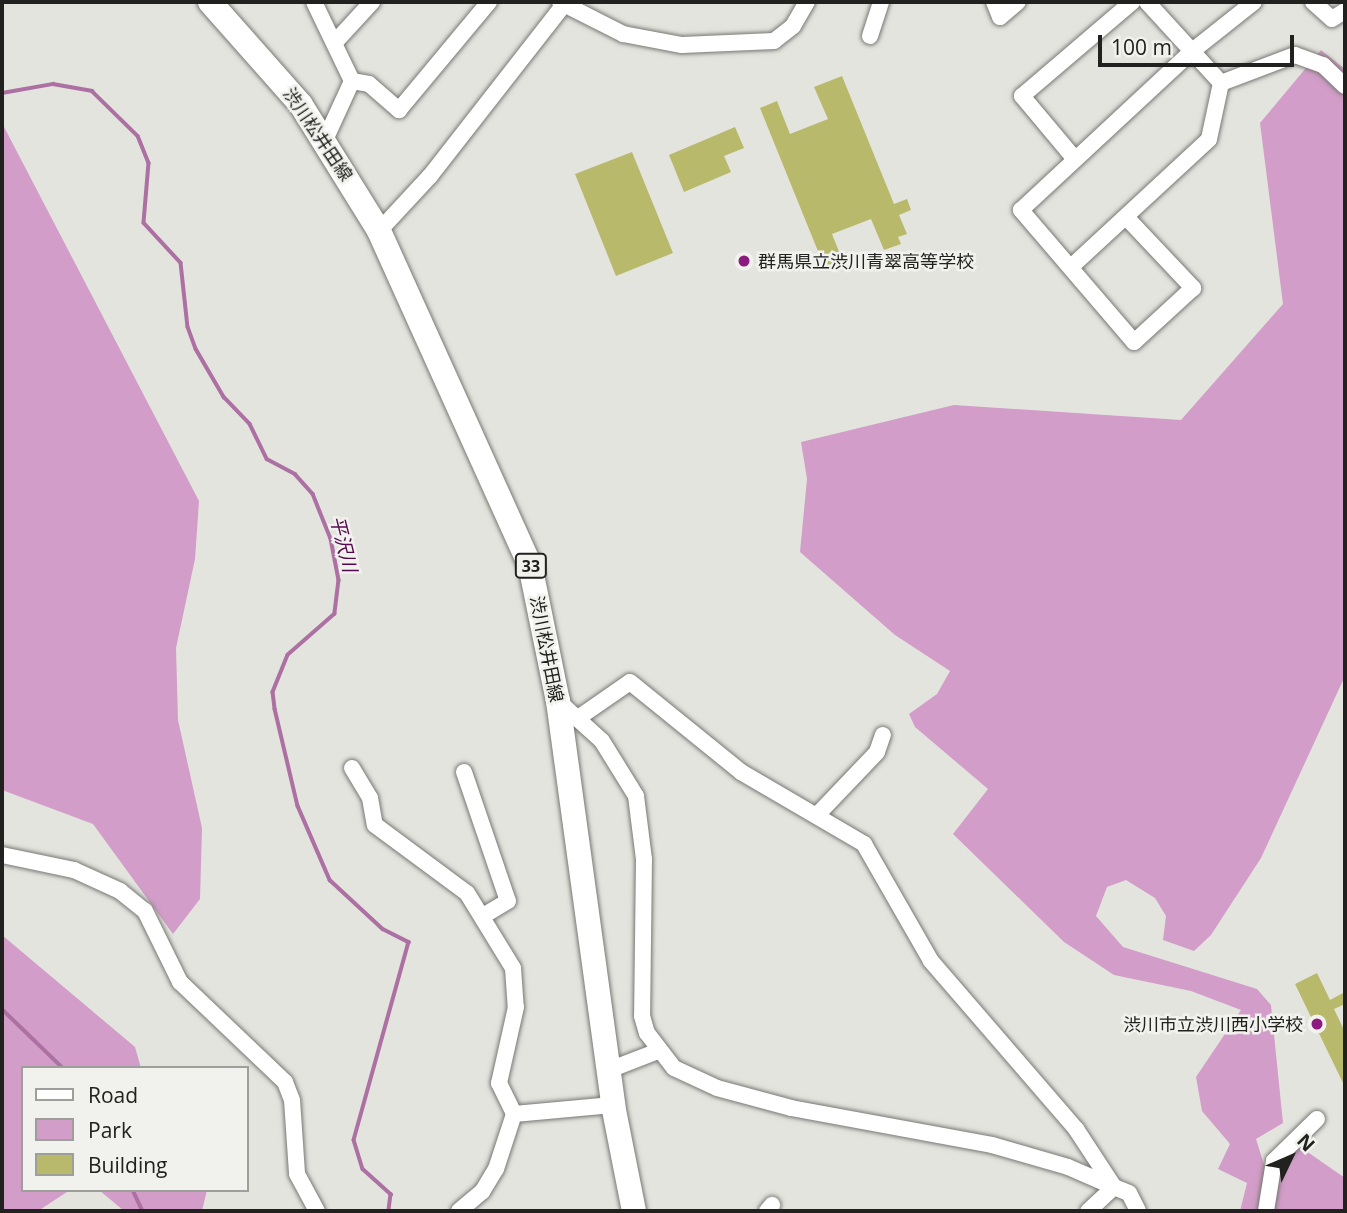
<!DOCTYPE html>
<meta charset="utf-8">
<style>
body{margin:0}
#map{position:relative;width:1347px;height:1213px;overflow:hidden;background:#e4e4df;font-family:"Open Sans","Noto Sans JP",sans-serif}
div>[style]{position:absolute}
.green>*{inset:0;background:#d29dc8}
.stream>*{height:3.5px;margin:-1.75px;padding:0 1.75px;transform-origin:1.75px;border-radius:1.75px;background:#ac70a2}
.building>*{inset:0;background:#b8b96b}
.roads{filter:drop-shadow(0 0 2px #787874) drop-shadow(0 0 2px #787874)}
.minor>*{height:16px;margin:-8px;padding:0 8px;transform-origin:8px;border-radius:8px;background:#fff}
.primary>*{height:24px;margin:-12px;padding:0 12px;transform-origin:12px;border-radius:12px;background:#fff}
.dots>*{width:19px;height:19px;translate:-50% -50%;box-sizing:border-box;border:4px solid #f1f2ed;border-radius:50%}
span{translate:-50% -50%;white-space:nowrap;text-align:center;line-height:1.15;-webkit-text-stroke:5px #f1f2ed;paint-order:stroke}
.shield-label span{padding:2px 5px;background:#f1f2ed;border:2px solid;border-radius:5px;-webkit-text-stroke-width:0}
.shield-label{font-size:16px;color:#21211f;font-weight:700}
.street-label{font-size:18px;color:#21211f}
.poi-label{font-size:18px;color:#21211f}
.left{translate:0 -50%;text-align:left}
.right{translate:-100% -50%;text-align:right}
.water-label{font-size:19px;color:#54084c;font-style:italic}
.frame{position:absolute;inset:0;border:4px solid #21211f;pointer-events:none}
.legend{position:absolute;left:21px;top:1066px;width:228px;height:126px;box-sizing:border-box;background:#f1f2ed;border:2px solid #9e9e9b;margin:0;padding:9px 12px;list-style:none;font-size:21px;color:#21211f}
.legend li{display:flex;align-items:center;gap:14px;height:35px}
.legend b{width:35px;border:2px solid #9e9e9b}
.north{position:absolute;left:1256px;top:1122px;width:70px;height:70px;-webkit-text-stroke:5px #f1f2ed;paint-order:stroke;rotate:46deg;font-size:19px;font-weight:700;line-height:28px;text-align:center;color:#21211f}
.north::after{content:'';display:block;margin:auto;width:24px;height:32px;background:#21211f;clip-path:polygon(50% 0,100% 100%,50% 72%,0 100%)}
.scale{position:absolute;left:1098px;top:35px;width:196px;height:32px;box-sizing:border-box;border:4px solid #21211f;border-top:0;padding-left:9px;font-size:21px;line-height:24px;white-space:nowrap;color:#21211f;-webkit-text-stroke:5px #f1f2ed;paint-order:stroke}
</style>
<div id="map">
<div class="green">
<i style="clip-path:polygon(1321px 50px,1345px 69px,1345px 676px,1261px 858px,1211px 935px,1194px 951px,1163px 940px,1166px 916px,1155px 898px,1126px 880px,1107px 887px,1096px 916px,1123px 947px,1257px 989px,1271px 1005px,1283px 1123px,1256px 1139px,1266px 1171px,1262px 1211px,1240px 1211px,1247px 1183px,1218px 1169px,1230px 1144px,1202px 1111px,1196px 1077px,1241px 1010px,1191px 991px,1114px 975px,1064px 942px,953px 834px,988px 789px,915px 727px,909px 714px,937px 694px,950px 671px,895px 635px,800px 552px,807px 479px,801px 442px,954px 405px,1181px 420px,1283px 304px,1260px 123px)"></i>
<i style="clip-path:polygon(2px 123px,199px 501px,195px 559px,176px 648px,178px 720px,202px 828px,200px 899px,173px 934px,93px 824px,2px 790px)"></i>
<i style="clip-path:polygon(2px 935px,135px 1047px,141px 1068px,23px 1068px,23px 1190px,70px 1190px,38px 1211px,2px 1211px)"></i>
<i style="clip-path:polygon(1296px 1144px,1345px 1178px,1345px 1211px,1272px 1211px,1277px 1174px)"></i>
<i style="clip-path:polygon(99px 1190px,207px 1190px,202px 1211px,124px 1211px)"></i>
</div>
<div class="stream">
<i style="left:2px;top:93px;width:52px;rotate:-10deg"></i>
<i style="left:53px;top:84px;width:40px;rotate:10deg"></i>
<i style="left:92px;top:91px;width:64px;rotate:44.4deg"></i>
<i style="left:138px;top:136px;width:29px;rotate:68deg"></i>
<i style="left:149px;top:163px;width:60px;rotate:94.8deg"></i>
<i style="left:144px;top:223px;width:54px;rotate:47.2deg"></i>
<i style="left:181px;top:263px;width:64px;rotate:83.8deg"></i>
<i style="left:188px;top:327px;width:23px;rotate:70deg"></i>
<i style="left:196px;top:349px;width:56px;rotate:59.7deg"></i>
<i style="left:224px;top:397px;width:37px;rotate:46deg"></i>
<i style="left:250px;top:424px;width:39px;rotate:64deg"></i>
<i style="left:267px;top:459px;width:32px;rotate:28deg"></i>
<i style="left:295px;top:474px;width:27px;rotate:48deg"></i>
<i style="left:313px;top:494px;width:48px;rotate:68.2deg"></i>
<i style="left:331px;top:539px;width:42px;rotate:79deg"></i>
<i style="left:339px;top:580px;width:34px;rotate:97deg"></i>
<i style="left:335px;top:614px;width:62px;rotate:138.9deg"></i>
<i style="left:288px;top:655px;width:40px;rotate:112deg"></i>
<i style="left:273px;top:692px;width:17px;rotate:83deg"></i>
<i style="left:275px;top:709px;width:100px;rotate:76.7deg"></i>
<i style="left:298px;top:806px;width:81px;rotate:66.6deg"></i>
<i style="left:330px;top:880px;width:72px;rotate:42.8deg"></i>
<i style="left:383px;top:929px;width:29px;rotate:27deg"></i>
<i style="left:409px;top:942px;width:205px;rotate:105.5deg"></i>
<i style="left:354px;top:1140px;width:30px;rotate:73deg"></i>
<i style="left:363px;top:1169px;width:38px;rotate:42deg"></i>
<i style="left:391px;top:1194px;width:17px;rotate:97deg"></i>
<i style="left:2px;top:1009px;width:85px;rotate:44deg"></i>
<i style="left:133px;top:1190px;width:23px;rotate:65deg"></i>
</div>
<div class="building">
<i style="clip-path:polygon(842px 76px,894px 204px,907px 199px,911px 210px,899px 215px,907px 234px,898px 237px,901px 244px,884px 250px,871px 219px,832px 234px,844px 264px,826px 271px,760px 108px,777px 101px,790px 134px,828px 119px,814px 87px)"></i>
<i style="clip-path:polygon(735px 127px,744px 148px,724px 156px,731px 172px,684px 192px,669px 155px)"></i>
<i style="clip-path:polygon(632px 152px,673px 253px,616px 276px,575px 174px)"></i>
<i style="clip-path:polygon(1317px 973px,1330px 1000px,1345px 992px,1345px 1004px,1334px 1009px,1345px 1032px,1345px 1087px,1295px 984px)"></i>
</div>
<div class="roads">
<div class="minor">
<i style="left:314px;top:2px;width:88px;rotate:64.3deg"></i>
<i style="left:352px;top:81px;width:65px;rotate:114.6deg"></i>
<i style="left:560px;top:2px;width:71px;rotate:26.9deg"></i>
<i style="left:623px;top:34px;width:60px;rotate:10.6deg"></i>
<i style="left:682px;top:45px;width:92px;rotate:-2.5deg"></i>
<i style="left:774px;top:41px;width:24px;rotate:-38deg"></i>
<i style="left:793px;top:26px;width:28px;rotate:-60deg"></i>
<i style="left:994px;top:2px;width:16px;rotate:68deg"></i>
<i style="left:1000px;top:17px;width:23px;rotate:-40deg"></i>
<i style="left:1147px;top:2px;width:110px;rotate:47.6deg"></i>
<i style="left:1221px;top:83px;width:79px;rotate:-20.7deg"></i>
<i style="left:1295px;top:55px;width:30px;rotate:20deg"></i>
<i style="left:1323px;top:65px;width:30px;rotate:44deg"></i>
<i style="left:1313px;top:2px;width:25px;rotate:42deg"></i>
<i style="left:1332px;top:19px;width:15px;rotate:-32deg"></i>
<i style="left:870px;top:36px;width:36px;rotate:-72deg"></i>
<i style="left:337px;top:40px;width:52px;rotate:-47.4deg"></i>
<i style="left:352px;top:81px;width:17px;rotate:10deg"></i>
<i style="left:369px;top:84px;width:40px;rotate:41deg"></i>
<i style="left:399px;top:110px;width:141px;rotate:-50.2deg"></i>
<i style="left:1074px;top:158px;width:81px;rotate:-130deg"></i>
<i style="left:1022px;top:96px;width:145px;rotate:-40.5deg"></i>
<i style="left:1126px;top:217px;width:98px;rotate:46.7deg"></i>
<i style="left:1193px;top:288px;width:80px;rotate:137.5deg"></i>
<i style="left:1134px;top:342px;width:174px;rotate:-130.6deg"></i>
<i style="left:1021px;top:210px;width:232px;rotate:-42.9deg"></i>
<i style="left:1191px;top:52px;width:80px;rotate:-38.4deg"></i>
<i style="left:379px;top:231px;width:75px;rotate:-47.2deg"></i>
<i style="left:430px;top:176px;width:221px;rotate:-52deg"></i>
<i style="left:1071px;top:267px;width:188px;rotate:-42.8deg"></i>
<i style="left:1209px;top:139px;width:57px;rotate:-77.9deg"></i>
<i style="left:558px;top:701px;width:59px;rotate:42.3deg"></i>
<i style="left:602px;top:741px;width:65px;rotate:58.3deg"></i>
<i style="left:636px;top:796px;width:64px;rotate:82.8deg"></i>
<i style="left:644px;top:859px;width:157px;rotate:90.7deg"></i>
<i style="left:642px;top:1016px;width:18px;rotate:74deg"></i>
<i style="left:647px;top:1033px;width:44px;rotate:52.4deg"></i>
<i style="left:674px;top:1068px;width:47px;rotate:24.9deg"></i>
<i style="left:717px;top:1088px;width:77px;rotate:15.1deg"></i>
<i style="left:791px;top:1108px;width:204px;rotate:10.4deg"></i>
<i style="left:992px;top:1145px;width:79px;rotate:16.1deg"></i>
<i style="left:1068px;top:1167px;width:50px;rotate:23.5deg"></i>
<i style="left:1114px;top:1187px;width:35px;rotate:137deg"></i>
<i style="left:578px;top:718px;width:63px;rotate:-34.7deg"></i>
<i style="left:630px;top:682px;width:143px;rotate:39deg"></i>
<i style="left:741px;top:772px;width:143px;rotate:30.3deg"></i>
<i style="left:864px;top:844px;width:135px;rotate:60.2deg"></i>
<i style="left:931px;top:961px;width:222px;rotate:49.2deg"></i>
<i style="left:1076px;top:1129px;width:69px;rotate:56.8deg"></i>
<i style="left:1114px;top:1187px;width:16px;rotate:22deg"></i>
<i style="left:1129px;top:1193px;width:20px;rotate:63deg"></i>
<i style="left:352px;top:768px;width:35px;rotate:59deg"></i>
<i style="left:370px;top:798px;width:27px;rotate:80deg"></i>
<i style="left:375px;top:825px;width:114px;rotate:36.5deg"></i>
<i style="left:467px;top:893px;width:88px;rotate:58.5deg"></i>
<i style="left:513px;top:968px;width:39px;rotate:86deg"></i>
<i style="left:516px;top:1007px;width:78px;rotate:102.6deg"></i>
<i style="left:499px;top:1083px;width:34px;rotate:64deg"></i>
<i style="left:464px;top:772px;width:136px;rotate:71.2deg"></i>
<i style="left:508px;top:901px;width:29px;rotate:149deg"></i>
<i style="left:819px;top:813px;width:84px;rotate:-46.4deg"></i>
<i style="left:877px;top:752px;width:18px;rotate:-71deg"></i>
<i style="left:2px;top:855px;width:74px;rotate:11.8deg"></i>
<i style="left:74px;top:870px;width:51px;rotate:24.5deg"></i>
<i style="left:120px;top:891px;width:32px;rotate:39deg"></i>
<i style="left:145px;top:911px;width:79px;rotate:63.8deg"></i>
<i style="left:180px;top:982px;width:145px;rotate:43.6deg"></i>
<i style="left:285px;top:1082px;width:19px;rotate:69deg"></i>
<i style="left:292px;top:1100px;width:74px;rotate:86.1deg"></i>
<i style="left:297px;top:1174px;width:42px;rotate:61.6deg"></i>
<i style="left:609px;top:1070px;width:53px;rotate:-21.2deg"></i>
<i style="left:459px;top:1211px;width:30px;rotate:-40deg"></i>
<i style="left:482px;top:1192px;width:27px;rotate:-59deg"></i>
<i style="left:496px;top:1169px;width:58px;rotate:-71.9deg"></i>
<i style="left:514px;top:1114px;width:99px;rotate:-5.2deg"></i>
<i style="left:767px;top:1211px;width:8px;rotate:-50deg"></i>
<i style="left:1266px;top:1211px;width:51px;rotate:-80.9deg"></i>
<i style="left:1274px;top:1161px;width:60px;rotate:-44.3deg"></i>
</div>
<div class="primary">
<i style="left:210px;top:2px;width:137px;rotate:48.5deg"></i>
<i style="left:301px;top:105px;width:148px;rotate:58.2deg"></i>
<i style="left:379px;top:231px;width:367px;rotate:65.7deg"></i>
<i style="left:530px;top:565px;width:139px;rotate:78.4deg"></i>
<i style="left:558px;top:701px;width:408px;rotate:82.2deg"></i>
<i style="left:613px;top:1105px;width:108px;rotate:78.8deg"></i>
</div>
</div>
<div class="dots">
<i style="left:744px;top:261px;background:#8b1b7e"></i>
<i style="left:1317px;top:1024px;background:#8b1b7e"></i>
</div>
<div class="shield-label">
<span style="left:531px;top:566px">33</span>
</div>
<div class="street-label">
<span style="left:318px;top:134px;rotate:56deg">渋川松井田線</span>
<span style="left:547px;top:649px;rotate:79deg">渋川松井田線</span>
</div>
<div class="poi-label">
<span class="left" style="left:758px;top:261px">群馬県立渋川青翠高等学校</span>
<span class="right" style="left:1303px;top:1024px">渋川市立渋川西小学校</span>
</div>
<div class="water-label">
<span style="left:343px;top:544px;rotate:76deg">平沢川</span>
</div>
<div class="frame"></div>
<ul class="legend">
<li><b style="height:9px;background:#fff"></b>Road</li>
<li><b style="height:19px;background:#d29dc8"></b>Park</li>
<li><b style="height:19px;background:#b8b96b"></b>Building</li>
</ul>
<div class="north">N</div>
<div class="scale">100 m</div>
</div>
